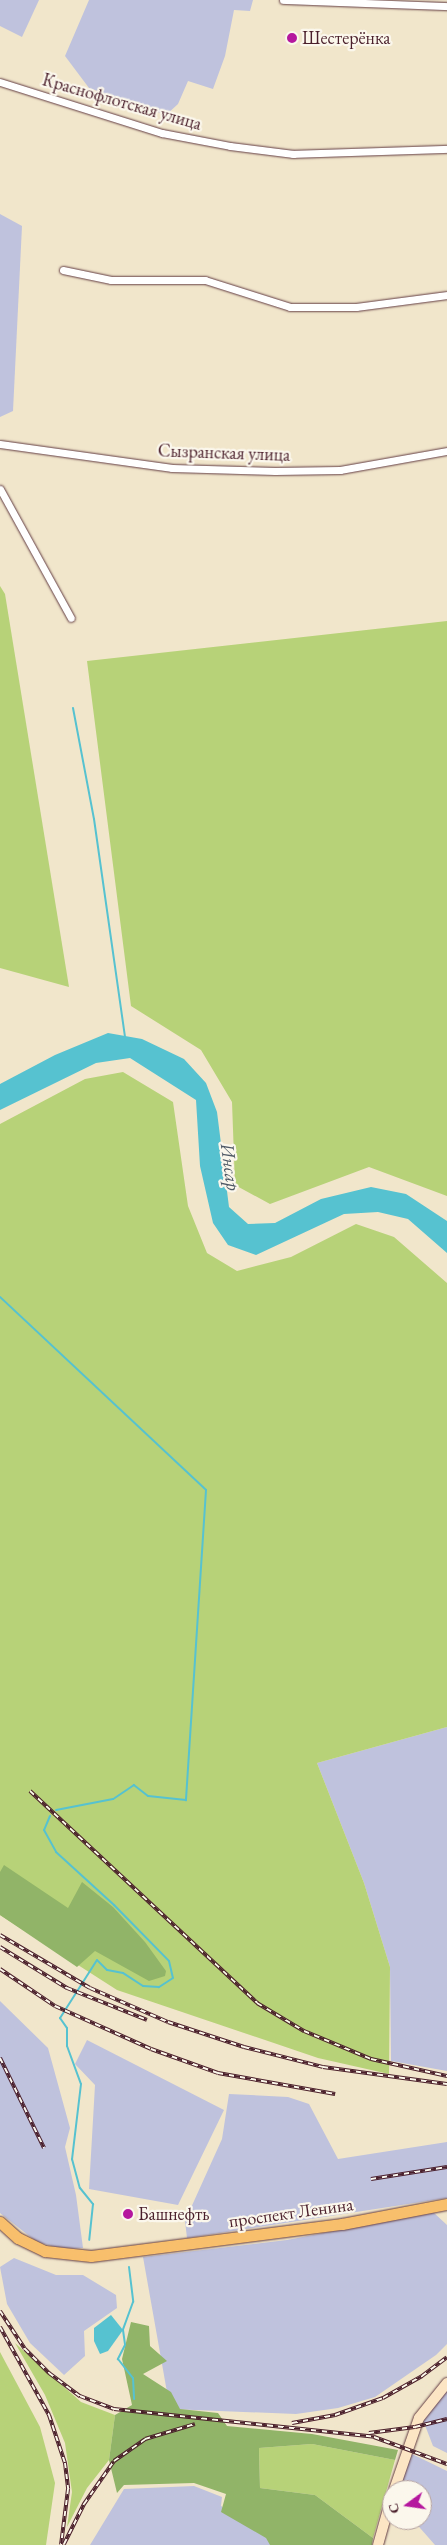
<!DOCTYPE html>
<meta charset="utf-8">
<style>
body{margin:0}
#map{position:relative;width:447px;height:2545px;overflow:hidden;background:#f1e6cb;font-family:"EB Garamond",serif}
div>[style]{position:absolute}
.industrial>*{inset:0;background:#bfc2dd}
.green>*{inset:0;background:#b7d278}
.forest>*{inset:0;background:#91b468}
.water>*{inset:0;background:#56c2d0}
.stream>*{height:2px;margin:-1px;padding:0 1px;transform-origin:1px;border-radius:1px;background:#56c2d0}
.roads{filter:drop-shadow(0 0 1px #633d43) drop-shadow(0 0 1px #633d43)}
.street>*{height:7px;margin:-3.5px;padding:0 3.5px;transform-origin:3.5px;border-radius:3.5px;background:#fff}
.secondary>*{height:10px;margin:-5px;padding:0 5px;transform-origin:5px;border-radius:5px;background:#fce5c4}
.primary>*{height:11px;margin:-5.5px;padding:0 5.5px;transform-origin:5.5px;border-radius:5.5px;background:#f8bf6c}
.rail>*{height:4px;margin-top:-2px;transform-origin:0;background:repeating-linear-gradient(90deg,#fbf7ec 0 5.5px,#4a1f2b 0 11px);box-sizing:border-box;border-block:1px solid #4a1f2b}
.dots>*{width:14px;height:14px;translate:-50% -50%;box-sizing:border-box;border:2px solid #fbf7ec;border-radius:50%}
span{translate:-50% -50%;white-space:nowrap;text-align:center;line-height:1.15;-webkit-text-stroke:4.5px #fbf7ec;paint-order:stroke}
.poi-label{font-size:18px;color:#4a1f2b}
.left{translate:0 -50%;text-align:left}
.street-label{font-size:18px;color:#4a1f2b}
.water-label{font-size:19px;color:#4e5865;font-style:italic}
.north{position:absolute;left:382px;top:2480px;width:50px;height:50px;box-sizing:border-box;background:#fbf7ec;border:1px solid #b4a19f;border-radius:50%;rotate:256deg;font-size:14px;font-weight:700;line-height:20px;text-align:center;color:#4a1f2b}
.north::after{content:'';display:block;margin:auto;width:18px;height:22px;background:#b5179e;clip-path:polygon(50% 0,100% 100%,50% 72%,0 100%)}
</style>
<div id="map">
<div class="industrial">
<i style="clip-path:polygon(0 0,39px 0,22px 37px,0 26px)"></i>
<i style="clip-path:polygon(89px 0,253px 0,250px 11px,234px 10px,225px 56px,213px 89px,188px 81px,178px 104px,166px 115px,89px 88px,65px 56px)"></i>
<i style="clip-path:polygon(0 214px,22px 226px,13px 411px,0 417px)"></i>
<i style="clip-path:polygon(447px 1727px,447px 2071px,391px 2061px,390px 1967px,364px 1883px,317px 1763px)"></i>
<i style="clip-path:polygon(0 2001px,48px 2048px,70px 2128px,65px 2147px,76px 2195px,83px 2248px,63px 2249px,37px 2242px,0 2213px)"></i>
<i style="clip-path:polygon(87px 2040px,224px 2110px,178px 2205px,89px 2189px,95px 2085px,75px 2064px)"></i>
<i style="clip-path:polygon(229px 2094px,288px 2097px,309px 2104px,338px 2159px,447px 2142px,447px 2198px,187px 2238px,185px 2221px,222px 2139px)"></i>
<i style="clip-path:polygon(433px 2212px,447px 2225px,447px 2344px,436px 2355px,375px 2397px,338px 2408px,296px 2414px,170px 2409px,143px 2257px,287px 2240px)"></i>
<i style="clip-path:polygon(14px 2258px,56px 2275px,83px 2275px,116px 2295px,117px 2308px,84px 2331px,85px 2356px,64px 2375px,30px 2343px,7px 2304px,0 2267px)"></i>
<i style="clip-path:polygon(447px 2388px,447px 2453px,433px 2446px,423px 2420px)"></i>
<i style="clip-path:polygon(410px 2453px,447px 2471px,447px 2545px,435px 2545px,413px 2520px,422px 2520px,422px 2490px,400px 2490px)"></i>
<i style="clip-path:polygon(194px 2486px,222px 2497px,221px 2506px,267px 2532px,274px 2545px,90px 2545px,124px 2489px)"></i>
</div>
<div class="green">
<i style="clip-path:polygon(0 586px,5px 594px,69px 987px,0 968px)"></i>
<i style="clip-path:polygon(447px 621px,447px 1196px,369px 1167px,270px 1204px,235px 1185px,232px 1102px,201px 1050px,131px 1006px,87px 661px)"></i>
<i style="clip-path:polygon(123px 1072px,173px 1102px,188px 1206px,207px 1253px,237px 1271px,291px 1257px,356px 1224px,394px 1237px,447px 1283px,447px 1727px,317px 1763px,364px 1883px,390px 1967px,389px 2074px,318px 2058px,117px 1990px,0 1915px,0 1124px,85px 1079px)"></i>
<i style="clip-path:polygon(15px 2343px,81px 2402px,115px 2415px,109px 2460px,87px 2488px,67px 2527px,72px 2492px,65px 2443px,45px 2395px)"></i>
<i style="clip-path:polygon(0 2352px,40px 2427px,55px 2483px,46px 2545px,0 2545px)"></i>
<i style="clip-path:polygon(312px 2444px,395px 2460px,373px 2538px,315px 2495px,260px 2488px,259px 2448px)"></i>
</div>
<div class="forest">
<i style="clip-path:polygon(4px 1865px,68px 1908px,82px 1882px,113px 1907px,145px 1942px,166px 1971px,165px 1976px,149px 1981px,95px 1951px,77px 1967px,0 1915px,0 1872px)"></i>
<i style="clip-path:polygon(131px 2322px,149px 2326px,150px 2346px,167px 2361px,143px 2374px,171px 2392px,180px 2409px,218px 2413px,227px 2426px,312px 2434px,398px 2450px,395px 2460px,312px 2444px,259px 2448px,260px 2488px,315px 2495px,373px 2538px,372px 2545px,270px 2545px,266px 2538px,221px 2512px,226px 2494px,194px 2483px,124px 2485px,117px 2493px,109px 2460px,115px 2415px,132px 2405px,122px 2359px)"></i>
</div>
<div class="water">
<i style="clip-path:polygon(108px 1033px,142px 1039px,184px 1059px,206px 1083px,217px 1112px,229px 1207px,248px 1224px,275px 1223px,321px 1199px,371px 1187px,406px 1194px,447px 1221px,447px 1253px,408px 1219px,378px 1212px,344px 1214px,256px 1255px,228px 1245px,213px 1223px,200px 1166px,196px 1100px,130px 1058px,96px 1063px,0 1110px,0 1084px,55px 1055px)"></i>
<i style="clip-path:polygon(111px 2315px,123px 2330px,108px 2351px,100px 2354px,94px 2341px,94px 2328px)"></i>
</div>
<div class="stream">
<i style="left:73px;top:708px;width:113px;rotate:79.3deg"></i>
<i style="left:94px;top:819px;width:220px;rotate:81.9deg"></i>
<i style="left:0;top:1297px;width:282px;rotate:43.1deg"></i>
<i style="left:206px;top:1490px;width:311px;rotate:93.7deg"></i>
<i style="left:186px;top:1800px;width:38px;rotate:-174deg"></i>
<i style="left:148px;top:1796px;width:18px;rotate:-142deg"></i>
<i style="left:134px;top:1785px;width:25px;rotate:146deg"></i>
<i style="left:113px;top:1799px;width:58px;rotate:169.1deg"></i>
<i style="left:50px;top:1816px;width:15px;rotate:113deg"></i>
<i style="left:44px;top:1830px;width:25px;rotate:61deg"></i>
<i style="left:56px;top:1852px;width:79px;rotate:42.4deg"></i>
<i style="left:114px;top:1905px;width:78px;rotate:45.5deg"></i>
<i style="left:169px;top:1961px;width:17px;rotate:77deg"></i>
<i style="left:173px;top:1978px;width:17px;rotate:147deg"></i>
<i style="left:159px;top:1987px;width:16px;rotate:-176deg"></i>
<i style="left:143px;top:1986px;width:24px;rotate:-147deg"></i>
<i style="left:123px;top:1973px;width:16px;rotate:-169deg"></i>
<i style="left:107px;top:1970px;width:14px;rotate:-135deg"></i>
<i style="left:97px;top:1960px;width:69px;rotate:122.5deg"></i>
<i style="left:60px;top:2018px;width:12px;rotate:55deg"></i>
<i style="left:67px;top:2028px;width:18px;rotate:90deg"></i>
<i style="left:67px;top:2046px;width:40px;rotate:69.8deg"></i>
<i style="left:81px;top:2084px;width:76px;rotate:96.8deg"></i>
<i style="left:72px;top:2159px;width:30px;rotate:75deg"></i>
<i style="left:80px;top:2188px;width:21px;rotate:51deg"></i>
<i style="left:93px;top:2204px;width:36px;rotate:96deg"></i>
<i style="left:129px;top:2267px;width:35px;rotate:83deg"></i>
<i style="left:133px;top:2302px;width:30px;rotate:110deg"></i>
<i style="left:123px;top:2330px;width:15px;rotate:82deg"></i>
<i style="left:125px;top:2345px;width:16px;rotate:117deg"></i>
<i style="left:118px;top:2359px;width:24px;rotate:52deg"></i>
<i style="left:133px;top:2378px;width:21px;rotate:87deg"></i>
</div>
<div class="roads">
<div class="street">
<i style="left:283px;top:0;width:164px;rotate:2.1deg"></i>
<i style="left:0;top:82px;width:170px;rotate:17.5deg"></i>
<i style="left:162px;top:133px;width:69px;rotate:10.8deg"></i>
<i style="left:230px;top:146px;width:64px;rotate:7.2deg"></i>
<i style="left:293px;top:154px;width:154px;rotate:-1.9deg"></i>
<i style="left:63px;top:270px;width:49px;rotate:11.8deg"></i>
<i style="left:111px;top:280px;width:94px"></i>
<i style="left:205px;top:280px;width:89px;rotate:17.6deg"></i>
<i style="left:290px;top:307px;width:66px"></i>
<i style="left:356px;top:307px;width:92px;rotate:-7.5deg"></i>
<i style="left:0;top:444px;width:174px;rotate:7.9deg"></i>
<i style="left:172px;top:468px;width:103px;rotate:1.7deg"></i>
<i style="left:275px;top:471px;width:65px;rotate:-0.9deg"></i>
<i style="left:340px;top:470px;width:109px;rotate:-10.1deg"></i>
<i style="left:0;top:489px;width:147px;rotate:61.2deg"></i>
</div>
<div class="secondary">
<i style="left:394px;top:2490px;width:76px;rotate:-70.9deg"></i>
<i style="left:419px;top:2418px;width:45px;rotate:-51.3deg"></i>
<i style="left:378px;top:2545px;width:52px;rotate:-74.4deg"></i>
</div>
<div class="primary">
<i style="left:0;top:2222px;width:24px;rotate:42deg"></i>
<i style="left:18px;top:2238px;width:30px;rotate:26deg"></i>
<i style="left:45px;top:2251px;width:46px;rotate:6.2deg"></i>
<i style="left:91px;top:2256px;width:253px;rotate:-7.3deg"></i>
<i style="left:342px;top:2224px;width:107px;rotate:-10.8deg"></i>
</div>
</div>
<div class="rail">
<i style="left:30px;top:1791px;width:311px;rotate:43deg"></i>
<i style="left:257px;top:2003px;width:55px;rotate:30.8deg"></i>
<i style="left:304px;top:2031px;width:73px;rotate:22.7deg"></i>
<i style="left:371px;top:2059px;width:78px;rotate:12.6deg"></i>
<i style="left:0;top:1935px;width:104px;rotate:30.5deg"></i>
<i style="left:90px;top:1988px;width:85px;rotate:23.6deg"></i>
<i style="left:168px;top:2022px;width:80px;rotate:18.2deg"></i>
<i style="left:244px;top:2047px;width:81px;rotate:14.2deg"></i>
<i style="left:323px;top:2067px;width:125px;rotate:7.8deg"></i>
<i style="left:0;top:1947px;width:79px;rotate:31.5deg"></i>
<i style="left:67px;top:1988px;width:86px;rotate:21.8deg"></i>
<i style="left:0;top:1969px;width:66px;rotate:33.9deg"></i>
<i style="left:55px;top:2006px;width:105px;rotate:24.1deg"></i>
<i style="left:151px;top:2049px;width:71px;rotate:19.7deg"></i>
<i style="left:218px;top:2073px;width:119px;rotate:10.2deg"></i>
<i style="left:0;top:2058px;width:100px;rotate:63.9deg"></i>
<i style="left:371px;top:2179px;width:77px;rotate:-9deg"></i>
<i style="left:0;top:2311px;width:45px;rotate:56.7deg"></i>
<i style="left:25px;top:2349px;width:34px;rotate:45deg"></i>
<i style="left:49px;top:2373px;width:39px;rotate:37deg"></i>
<i style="left:80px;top:2396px;width:36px;rotate:21deg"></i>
<i style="left:114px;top:2409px;width:262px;rotate:6.1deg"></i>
<i style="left:374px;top:2437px;width:78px;rotate:20.3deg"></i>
<i style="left:0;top:2327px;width:101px;rotate:60.9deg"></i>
<i style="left:49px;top:2415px;width:51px;rotate:71.6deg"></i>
<i style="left:65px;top:2463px;width:26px;rotate:83deg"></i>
<i style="left:68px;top:2489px;width:56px;rotate:97.1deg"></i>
<i style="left:292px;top:2423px;width:44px;rotate:-10.5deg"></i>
<i style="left:335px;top:2415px;width:51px;rotate:-19.5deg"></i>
<i style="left:383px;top:2398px;width:45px;rotate:-29.4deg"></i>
<i style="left:422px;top:2376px;width:31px;rotate:-37deg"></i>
<i style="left:369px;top:2433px;width:46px;rotate:-7.4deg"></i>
<i style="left:415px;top:2427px;width:33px;rotate:-14deg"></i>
<i style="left:64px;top:2544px;width:45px;rotate:-63.4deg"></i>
<i style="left:84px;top:2504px;width:52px;rotate:-55.1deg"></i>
<i style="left:114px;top:2461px;width:38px;rotate:-35deg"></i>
<i style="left:145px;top:2439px;width:52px;rotate:-16.7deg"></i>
</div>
<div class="dots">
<i style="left:292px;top:38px;background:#b5179e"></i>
<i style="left:128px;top:2214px;background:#b5179e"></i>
</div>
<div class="poi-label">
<span class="left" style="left:302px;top:38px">Шестерёнка</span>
<span class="left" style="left:138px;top:2214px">Башнефть</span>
</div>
<div class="street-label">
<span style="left:122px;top:102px;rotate:16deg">Краснофлотская улица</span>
<span style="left:224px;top:453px;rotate:2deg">Сызранская улица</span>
<span style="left:291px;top:2213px;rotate:-8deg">проспект Ленина</span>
</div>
<div class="water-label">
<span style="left:230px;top:1167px;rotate:82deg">Инсар</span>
</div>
<div class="north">С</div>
</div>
